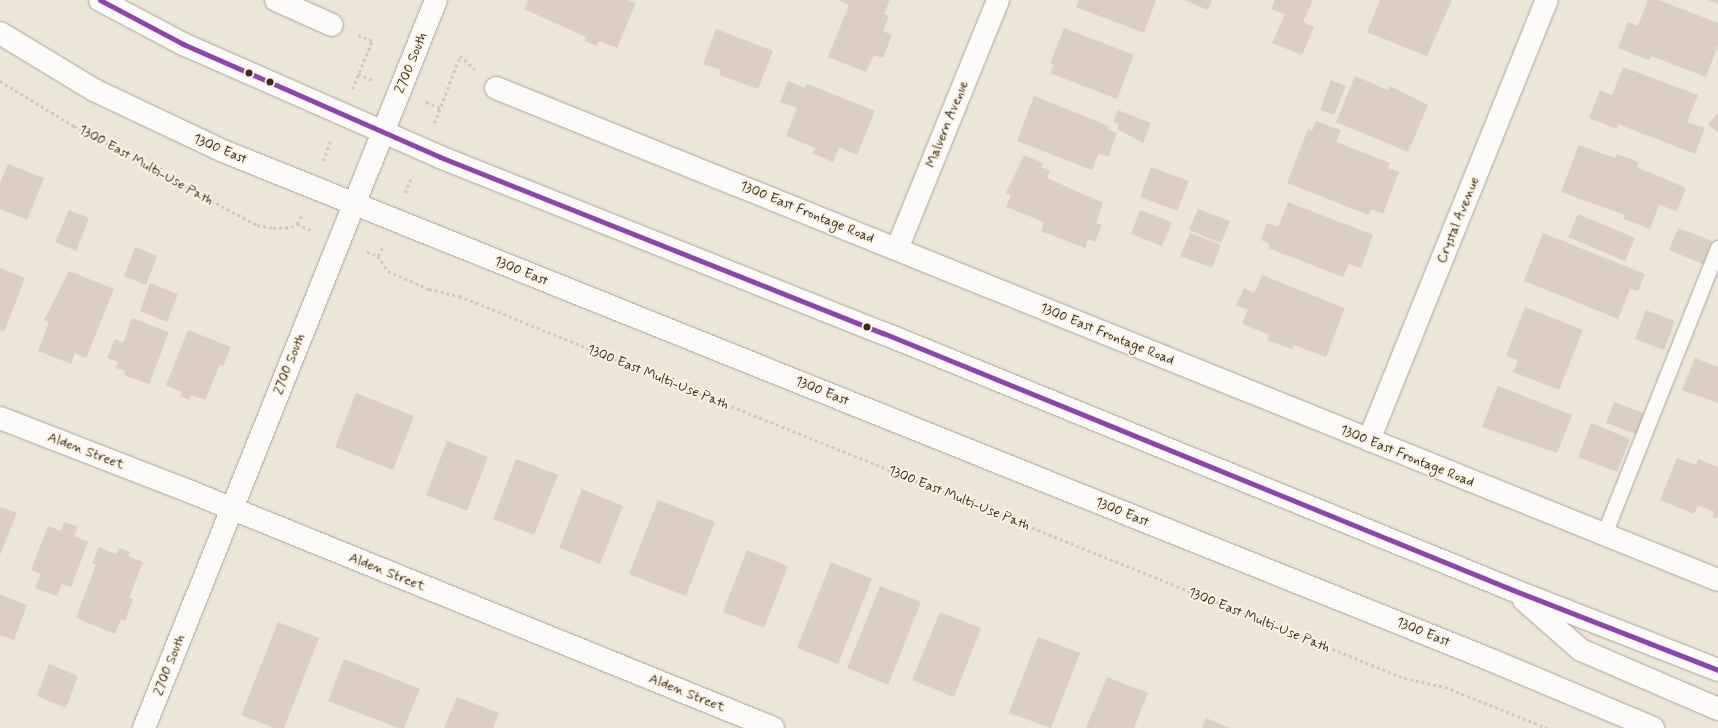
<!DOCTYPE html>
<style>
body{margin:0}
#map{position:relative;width:1718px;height:728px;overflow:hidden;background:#ebe6d8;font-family:Mynerve,sans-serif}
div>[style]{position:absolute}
.building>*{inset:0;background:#dacec5}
.path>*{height:2.5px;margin-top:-1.25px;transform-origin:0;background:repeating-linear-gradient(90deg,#ccc9c5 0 3px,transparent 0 6px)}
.roads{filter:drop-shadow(0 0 1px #a8a399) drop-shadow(0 0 1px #a8a399)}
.service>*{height:15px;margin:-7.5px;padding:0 7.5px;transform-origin:7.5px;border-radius:7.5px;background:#fcfbf9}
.minor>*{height:22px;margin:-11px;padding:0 11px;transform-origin:11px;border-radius:11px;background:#fcfbf9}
.tertiary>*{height:22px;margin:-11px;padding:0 11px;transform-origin:11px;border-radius:11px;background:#fcfbf9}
.secondary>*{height:22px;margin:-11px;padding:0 11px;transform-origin:11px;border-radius:11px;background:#fcfbf9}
.bus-1>*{height:5px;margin:-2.5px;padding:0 2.5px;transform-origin:2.5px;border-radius:2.5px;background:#8e44ad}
.dots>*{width:11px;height:11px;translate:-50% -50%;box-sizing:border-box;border:2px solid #fcf5e5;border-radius:50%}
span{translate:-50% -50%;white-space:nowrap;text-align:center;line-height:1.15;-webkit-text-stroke:4px #fcf5e5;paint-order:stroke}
.street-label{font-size:14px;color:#3b2a1e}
</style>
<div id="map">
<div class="building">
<i style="clip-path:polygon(528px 0,628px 0,636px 3px,617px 48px,599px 41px,597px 46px,585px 41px,586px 37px,524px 9px)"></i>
<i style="clip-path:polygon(838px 0,890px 0,884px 14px,889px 16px,883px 31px,892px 35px,883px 58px,874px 55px,866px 72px,828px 57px,849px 5px)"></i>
<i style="clip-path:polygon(1079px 0,1156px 0,1144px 33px,1076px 7px)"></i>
<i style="clip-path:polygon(1184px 0,1212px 0,1208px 10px)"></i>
<i style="clip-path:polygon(1275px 0,1313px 0,1303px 22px,1314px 27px,1302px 55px,1272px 43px,1285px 14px,1271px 9px)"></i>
<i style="clip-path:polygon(1380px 0,1452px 0,1427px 56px,1367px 32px)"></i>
<i style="clip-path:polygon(1648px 0,1659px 0,1718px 23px,1718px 45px,1706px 77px,1651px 56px,1649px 60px,1618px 48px,1628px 22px,1638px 26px)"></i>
<i style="clip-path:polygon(1708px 0,1718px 0,1718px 4px)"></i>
<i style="clip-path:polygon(1064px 28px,1134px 55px,1117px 99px,1050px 73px,1054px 65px,1050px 64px)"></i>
<i style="clip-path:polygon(716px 29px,773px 51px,758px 89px,719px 75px,721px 70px,703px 64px)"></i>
<i style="clip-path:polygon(1623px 67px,1698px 95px,1687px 122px,1705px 128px,1695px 154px,1618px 124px,1617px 129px,1589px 118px,1600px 90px,1612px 95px)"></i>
<i style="clip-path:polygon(1355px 76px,1388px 90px,1390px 86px,1428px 105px,1408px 152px,1336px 122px)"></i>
<i style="clip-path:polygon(1331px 80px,1346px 86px,1334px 115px,1320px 110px)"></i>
<i style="clip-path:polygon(788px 81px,805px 88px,807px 84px,875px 111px,857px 155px,839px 147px,833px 162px,812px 153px,815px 148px,786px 136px,797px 108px,780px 102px)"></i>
<i style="clip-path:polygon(1034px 96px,1109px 126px,1107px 129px,1117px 133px,1108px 157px,1099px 153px,1092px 170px,1017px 141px)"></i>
<i style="clip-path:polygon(1118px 110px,1151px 123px,1143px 143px,1117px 129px,1119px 124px,1113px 122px)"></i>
<i style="clip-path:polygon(1718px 112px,1718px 132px,1708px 125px)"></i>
<i style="clip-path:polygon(1316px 121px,1341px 130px,1336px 142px,1390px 163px,1388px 168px,1399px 172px,1383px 214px,1371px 209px,1369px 215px,1287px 183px,1308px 129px,1312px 131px)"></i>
<i style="clip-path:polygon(1579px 145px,1615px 158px,1617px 154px,1639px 162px,1637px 167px,1686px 188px,1677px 211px,1659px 205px,1650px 229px,1624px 219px,1625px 215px,1561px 192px)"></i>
<i style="clip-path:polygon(1024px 155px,1043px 163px,1041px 167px,1050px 170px,1047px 178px,1103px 203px,1096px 223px,1102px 225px,1095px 242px,1088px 239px,1085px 248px,1041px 231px,1044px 222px,1006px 207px,1011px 195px,1006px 193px)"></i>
<i style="clip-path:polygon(8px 164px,44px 178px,27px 220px,0 209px,0 183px)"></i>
<i style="clip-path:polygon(1151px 167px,1189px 181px,1177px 211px,1140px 197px)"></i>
<i style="clip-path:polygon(1288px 202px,1373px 235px,1361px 268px,1349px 264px,1343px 277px,1268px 248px,1270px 244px,1261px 240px,1267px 223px,1278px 227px)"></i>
<i style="clip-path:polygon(1198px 209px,1230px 221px,1221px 243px,1189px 230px)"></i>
<i style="clip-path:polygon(69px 210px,89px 218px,76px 251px,55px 242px)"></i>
<i style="clip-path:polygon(1140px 210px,1172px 222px,1162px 246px,1131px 234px)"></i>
<i style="clip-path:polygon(1578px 214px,1635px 238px,1625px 261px,1568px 237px)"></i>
<i style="clip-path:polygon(1678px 228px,1712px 241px,1703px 264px,1669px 250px)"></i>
<i style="clip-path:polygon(1190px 233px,1221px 245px,1212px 268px,1180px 256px)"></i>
<i style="clip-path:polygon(1543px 233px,1645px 274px,1638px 291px,1630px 289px,1618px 319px,1524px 281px)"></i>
<i style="clip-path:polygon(135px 247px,157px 256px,146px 285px,124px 276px)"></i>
<i style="clip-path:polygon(0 268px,25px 278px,4px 332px,0 331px)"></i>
<i style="clip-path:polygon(69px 271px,114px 289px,86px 358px,75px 353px,71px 364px,38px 351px,49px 322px,44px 320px)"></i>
<i style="clip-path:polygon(1262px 275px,1345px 308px,1326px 357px,1294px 345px,1292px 349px,1267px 340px,1270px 335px,1242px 324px,1248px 310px,1236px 305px,1244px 288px,1254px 293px)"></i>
<i style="clip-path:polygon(150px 283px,178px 294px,167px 322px,140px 311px)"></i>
<i style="clip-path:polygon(1525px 307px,1583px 330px,1559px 390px,1513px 372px,1518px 360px,1506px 356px)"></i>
<i style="clip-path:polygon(1646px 310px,1675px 321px,1664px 350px,1635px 339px)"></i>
<i style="clip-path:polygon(132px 318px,169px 332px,149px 384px,124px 375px,125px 371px,116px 368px,118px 362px,107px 358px,115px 339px,123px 343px)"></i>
<i style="clip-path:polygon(188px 330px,231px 347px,223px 366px,220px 364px,205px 400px,191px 395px,189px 400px,180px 396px,182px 392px,166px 385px)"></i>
<i style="clip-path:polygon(1695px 358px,1718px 367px,1718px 403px,1682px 390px)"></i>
<i style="clip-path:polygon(1498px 386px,1572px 415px,1557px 453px,1482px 427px)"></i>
<i style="clip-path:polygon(356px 393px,414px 416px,393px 470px,335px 447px)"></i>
<i style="clip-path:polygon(1614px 402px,1644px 413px,1636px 434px,1606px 423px)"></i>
<i style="clip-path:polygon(1591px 423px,1630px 439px,1617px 472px,1578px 457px)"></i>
<i style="clip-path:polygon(447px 441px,488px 457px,467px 511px,426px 495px)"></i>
<i style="clip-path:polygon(1677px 458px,1696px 465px,1698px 459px,1718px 467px,1718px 519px,1712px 517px,1714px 512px,1698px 505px,1694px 514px,1660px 500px)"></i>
<i style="clip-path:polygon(516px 459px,558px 475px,534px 535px,493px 519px)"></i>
<i style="clip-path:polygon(582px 489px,623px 506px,600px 564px,559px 548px)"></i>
<i style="clip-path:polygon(658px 500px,715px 522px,686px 596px,629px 574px)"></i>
<i style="clip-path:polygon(0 507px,17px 513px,0 555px)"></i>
<i style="clip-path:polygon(64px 522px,78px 527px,74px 536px,88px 542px,71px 587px,62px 584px,57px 596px,35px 588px,41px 574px,31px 570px,48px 526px,61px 531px)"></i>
<i style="clip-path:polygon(99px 547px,116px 554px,119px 548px,130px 552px,128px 556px,143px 562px,129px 598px,133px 599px,125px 621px,121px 619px,115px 634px,76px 618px,96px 564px,92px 563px)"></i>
<i style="clip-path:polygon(747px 550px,788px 566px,764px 628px,723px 612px)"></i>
<i style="clip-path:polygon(831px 562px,872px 579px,838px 664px,797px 648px)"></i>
<i style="clip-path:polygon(880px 586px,921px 602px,888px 685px,847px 668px)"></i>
<i style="clip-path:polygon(0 594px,27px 605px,14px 640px,0 635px)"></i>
<i style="clip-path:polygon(940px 612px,981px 628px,954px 697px,912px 680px)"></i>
<i style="clip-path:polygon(278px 622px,319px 638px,284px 728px,274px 728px,241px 715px)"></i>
<i style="clip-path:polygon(1038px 637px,1080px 653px,1051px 728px,1009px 713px)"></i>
<i style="clip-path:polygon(344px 659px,420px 689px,404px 728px,398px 728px,328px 701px)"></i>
<i style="clip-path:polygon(49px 664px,78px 676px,66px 708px,37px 696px)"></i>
<i style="clip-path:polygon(1107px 677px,1148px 693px,1134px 728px,1086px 728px)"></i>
<i style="clip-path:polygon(457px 697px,499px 713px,493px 728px,444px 728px)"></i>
<i style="clip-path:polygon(1206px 718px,1230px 728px,1202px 728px)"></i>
</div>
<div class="path">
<i style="left:358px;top:74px;width:16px;rotate:22deg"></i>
<i style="left:0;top:81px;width:87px;rotate:31.3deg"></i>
<i style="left:74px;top:126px;width:208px;rotate:28.4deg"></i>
<i style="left:257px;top:225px;width:16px;rotate:11deg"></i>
<i style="left:273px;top:228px;width:18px;rotate:-3deg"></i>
<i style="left:291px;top:227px;width:7px;rotate:-27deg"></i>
<i style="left:297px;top:224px;width:17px;rotate:24deg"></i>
<i style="left:352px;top:89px;width:52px;rotate:-67.4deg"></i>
<i style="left:372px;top:41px;width:16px;rotate:-158deg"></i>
<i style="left:426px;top:102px;width:15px;rotate:23deg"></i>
<i style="left:434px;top:123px;width:72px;rotate:-68.8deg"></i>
<i style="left:460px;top:56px;width:20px;rotate:41deg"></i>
<i style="left:323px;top:161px;width:23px;rotate:-70deg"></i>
<i style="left:405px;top:193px;width:19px;rotate:-69deg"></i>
<i style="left:297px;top:224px;width:11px;rotate:-63deg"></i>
<i style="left:367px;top:252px;width:12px;rotate:20deg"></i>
<i style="left:378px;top:256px;width:18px;rotate:56deg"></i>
<i style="left:388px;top:271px;width:45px;rotate:23.7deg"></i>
<i style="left:429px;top:289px;width:31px;rotate:13deg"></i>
<i style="left:459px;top:296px;width:1019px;rotate:22.01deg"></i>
<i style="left:1404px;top:678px;width:42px;rotate:12.4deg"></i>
<i style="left:1445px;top:687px;width:110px;rotate:21.9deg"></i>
<i style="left:378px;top:256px;width:11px;rotate:-63deg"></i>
</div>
<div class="roads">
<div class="service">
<i style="left:1604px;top:534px;width:308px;rotate:-68.3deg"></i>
</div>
<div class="minor">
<i style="left:276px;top:0;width:61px;rotate:24.1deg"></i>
<i style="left:496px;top:88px;width:1317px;rotate:21.93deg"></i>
<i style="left:897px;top:249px;width:269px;rotate:-67.9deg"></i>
<i style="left:0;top:418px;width:205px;rotate:21.2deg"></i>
<i style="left:191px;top:492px;width:628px;rotate:22.07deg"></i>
<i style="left:1369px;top:440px;width:475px;rotate:-68deg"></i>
</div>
<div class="tertiary">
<i style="left:144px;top:728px;width:784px;rotate:-68.14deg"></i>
</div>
<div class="secondary">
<i style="left:100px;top:0;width:94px;rotate:27.9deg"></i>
<i style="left:183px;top:44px;width:281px;rotate:23.7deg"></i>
<i style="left:440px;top:157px;width:477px;rotate:21.7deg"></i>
<i style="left:883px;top:333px;width:680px;rotate:22.19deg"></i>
<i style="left:1513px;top:590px;width:220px;rotate:21.3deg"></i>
<i style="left:0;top:33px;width:110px;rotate:31.2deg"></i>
<i style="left:94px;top:90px;width:143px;rotate:25.3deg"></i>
<i style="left:223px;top:151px;width:1366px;rotate:21.87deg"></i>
<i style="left:1491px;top:660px;width:176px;rotate:22.8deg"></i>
<i style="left:1524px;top:600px;width:76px;rotate:41.3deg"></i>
<i style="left:1581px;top:650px;width:149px;rotate:23.3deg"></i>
</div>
</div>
<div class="bus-1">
<i style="left:100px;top:0;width:94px;rotate:27.9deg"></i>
<i style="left:183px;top:44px;width:281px;rotate:23.7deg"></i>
<i style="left:440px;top:157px;width:477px;rotate:21.7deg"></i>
<i style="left:883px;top:333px;width:680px;rotate:22.19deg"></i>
<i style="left:1513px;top:590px;width:220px;rotate:21.3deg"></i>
</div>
<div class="dots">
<i style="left:249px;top:73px;background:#3b2a1e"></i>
<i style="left:270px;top:82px;background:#3b2a1e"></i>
<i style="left:867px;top:327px;background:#3b2a1e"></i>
</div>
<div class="street-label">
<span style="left:411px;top:63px;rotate:-68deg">2700 South</span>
<span style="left:947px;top:124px;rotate:-68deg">Malvern Avenue</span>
<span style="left:220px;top:149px;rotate:23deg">1300 East</span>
<span style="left:146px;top:165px;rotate:29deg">1300 East Multi-Use Path</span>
<span style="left:807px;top:212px;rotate:22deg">1300 East Frontage Road</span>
<span style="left:1458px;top:220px;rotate:-68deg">Crystal Avenue</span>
<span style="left:521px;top:271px;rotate:22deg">1300 East</span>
<span style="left:1107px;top:334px;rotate:22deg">1300 East Frontage Road</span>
<span style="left:289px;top:364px;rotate:-68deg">2700 South</span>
<span style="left:658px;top:377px;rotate:22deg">1300 East Multi-Use Path</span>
<span style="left:822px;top:391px;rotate:22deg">1300 East</span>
<span style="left:86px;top:451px;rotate:21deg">Alden Street</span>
<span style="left:1407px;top:456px;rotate:22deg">1300 East Frontage Road</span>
<span style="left:959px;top:498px;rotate:22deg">1300 East Multi-Use Path</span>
<span style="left:1122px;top:512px;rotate:22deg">1300 East</span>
<span style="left:387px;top:572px;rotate:22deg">Alden Street</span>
<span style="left:1259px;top:620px;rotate:22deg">1300 East Multi-Use Path</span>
<span style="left:1423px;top:632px;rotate:22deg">1300 East</span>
<span style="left:169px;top:665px;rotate:-68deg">2700 South</span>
<span style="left:687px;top:693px;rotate:22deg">Alden Street</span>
</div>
</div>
